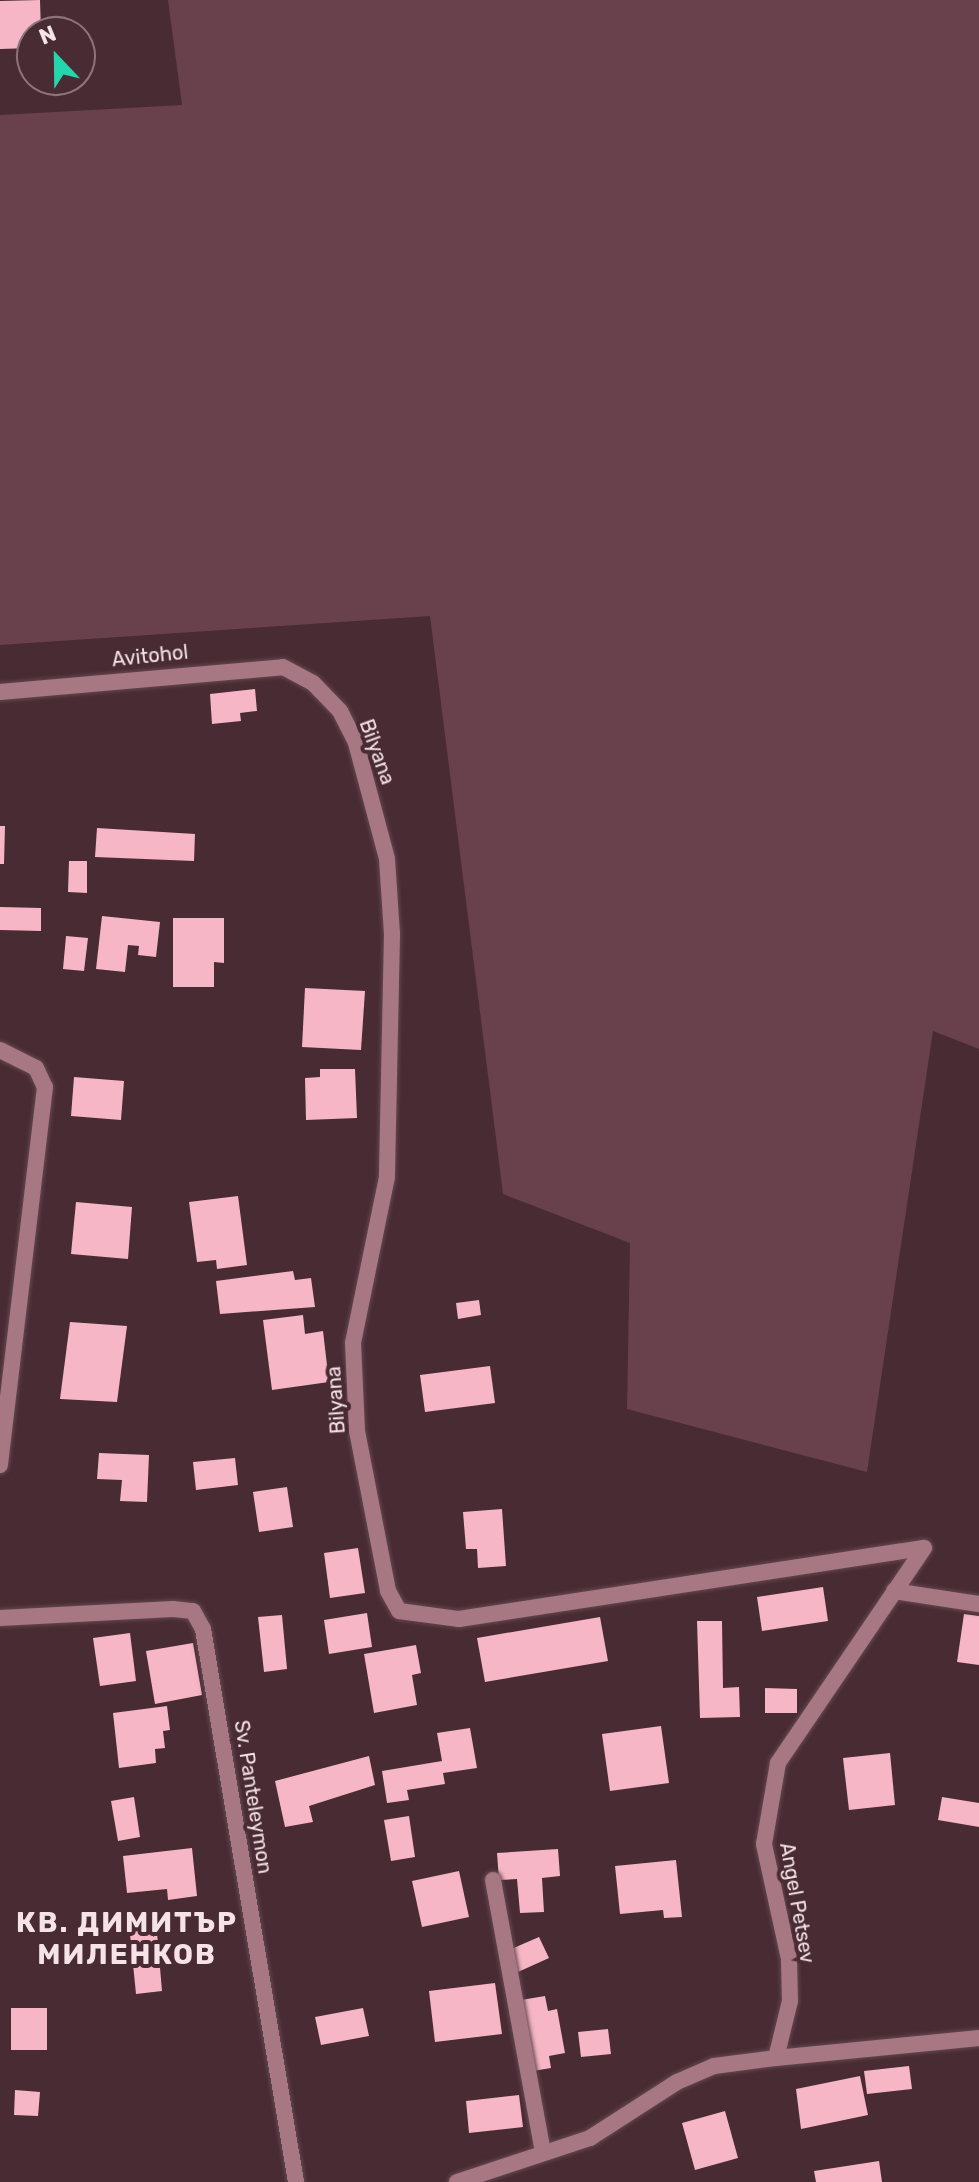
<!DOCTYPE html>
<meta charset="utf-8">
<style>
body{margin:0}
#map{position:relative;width:979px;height:2182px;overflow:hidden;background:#482b33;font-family:Rubik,sans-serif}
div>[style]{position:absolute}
.green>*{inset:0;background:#69414c}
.building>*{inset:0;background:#f6b6c6}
.roads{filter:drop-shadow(0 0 2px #644850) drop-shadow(0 0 2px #644850)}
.service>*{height:16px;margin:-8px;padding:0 8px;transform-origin:8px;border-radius:8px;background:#a77783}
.minor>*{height:16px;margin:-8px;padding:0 8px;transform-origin:8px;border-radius:8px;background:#a77783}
span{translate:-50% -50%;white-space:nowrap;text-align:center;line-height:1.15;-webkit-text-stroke:8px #482b33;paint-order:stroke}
.street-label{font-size:20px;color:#f6e3e7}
.district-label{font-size:28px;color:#f6e3e7;font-weight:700;letter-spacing:2px}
.north{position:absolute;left:16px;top:16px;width:80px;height:80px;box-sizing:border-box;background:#482b33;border:2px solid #8e757b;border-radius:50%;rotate:338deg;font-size:22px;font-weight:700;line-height:32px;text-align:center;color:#f6e3e7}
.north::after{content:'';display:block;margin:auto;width:28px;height:36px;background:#27d5ad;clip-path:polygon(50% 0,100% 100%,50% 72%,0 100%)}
</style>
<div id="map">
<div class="green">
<i style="clip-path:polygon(168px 0,979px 0,979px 1049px,933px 1031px,867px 1472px,627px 1409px,630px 1243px,503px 1194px,430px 616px,0 645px,0 115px,182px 105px)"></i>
</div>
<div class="building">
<i style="clip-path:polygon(40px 0,41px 32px,32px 32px,32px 48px,0 49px,0 1px)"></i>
<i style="clip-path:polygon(255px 689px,257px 711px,240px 713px,241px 721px,212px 724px,210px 694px)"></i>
<i style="clip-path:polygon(0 826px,5px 826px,4px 864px,0 864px)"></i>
<i style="clip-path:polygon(97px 828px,195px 834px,194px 861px,95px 857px)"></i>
<i style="clip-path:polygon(69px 861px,87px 861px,87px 893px,68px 892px)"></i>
<i style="clip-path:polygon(0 907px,41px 908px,41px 931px,0 930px)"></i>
<i style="clip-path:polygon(102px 916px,160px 922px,156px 957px,138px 955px,139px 946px,128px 945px,125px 972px,96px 969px)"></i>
<i style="clip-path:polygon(173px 918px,224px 918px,224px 963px,214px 962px,214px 987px,173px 987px)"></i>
<i style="clip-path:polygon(66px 936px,88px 938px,84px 971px,63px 969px)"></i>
<i style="clip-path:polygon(305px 988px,365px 991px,361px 1050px,302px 1047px)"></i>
<i style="clip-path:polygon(320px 1069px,355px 1069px,357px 1118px,306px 1120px,305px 1078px,320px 1077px)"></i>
<i style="clip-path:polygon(74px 1077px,124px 1081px,121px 1120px,71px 1116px)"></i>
<i style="clip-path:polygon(238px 1196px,247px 1265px,217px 1269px,216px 1260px,197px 1262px,189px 1202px)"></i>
<i style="clip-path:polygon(76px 1202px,132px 1207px,128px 1259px,71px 1254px)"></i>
<i style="clip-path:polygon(293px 1271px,295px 1280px,311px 1278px,315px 1307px,220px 1314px,216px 1281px)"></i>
<i style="clip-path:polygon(479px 1300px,481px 1315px,458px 1319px,456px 1303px)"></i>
<i style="clip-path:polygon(303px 1315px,305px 1334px,323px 1331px,329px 1382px,272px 1390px,263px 1320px)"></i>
<i style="clip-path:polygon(70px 1322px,127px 1326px,117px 1402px,60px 1399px)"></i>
<i style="clip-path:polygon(490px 1366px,495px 1403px,425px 1412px,420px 1375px)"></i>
<i style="clip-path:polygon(99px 1453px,149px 1455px,147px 1502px,120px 1501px,122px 1480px,97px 1479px)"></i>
<i style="clip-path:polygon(235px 1458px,238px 1485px,196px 1490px,193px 1462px)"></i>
<i style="clip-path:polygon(287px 1487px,293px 1527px,259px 1532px,253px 1492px)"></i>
<i style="clip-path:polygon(502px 1509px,506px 1566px,478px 1568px,477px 1549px,466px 1549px,463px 1512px)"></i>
<i style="clip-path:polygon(358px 1548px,365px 1593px,330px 1598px,324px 1553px)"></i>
<i style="clip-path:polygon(823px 1587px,828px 1621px,762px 1631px,757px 1597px)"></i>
<i style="clip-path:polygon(367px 1613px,372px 1647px,329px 1654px,324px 1620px)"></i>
<i style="clip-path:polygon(964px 1614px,979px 1616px,979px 1665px,957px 1662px)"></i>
<i style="clip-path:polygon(282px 1615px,287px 1669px,264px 1672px,258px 1617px)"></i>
<i style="clip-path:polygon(600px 1617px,608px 1661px,485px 1682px,477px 1638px)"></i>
<i style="clip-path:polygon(697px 1621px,722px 1621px,723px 1688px,739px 1687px,740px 1717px,700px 1718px)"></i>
<i style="clip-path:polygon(130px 1633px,136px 1681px,100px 1686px,93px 1638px)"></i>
<i style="clip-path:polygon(193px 1643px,202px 1695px,155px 1704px,146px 1651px)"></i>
<i style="clip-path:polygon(416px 1645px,421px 1673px,412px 1675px,417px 1705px,374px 1713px,364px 1654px)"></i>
<i style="clip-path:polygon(765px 1688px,797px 1689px,797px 1713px,765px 1713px)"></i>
<i style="clip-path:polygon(167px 1706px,170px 1730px,163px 1731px,165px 1748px,155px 1749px,156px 1763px,119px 1768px,113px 1713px)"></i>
<i style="clip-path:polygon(661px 1726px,669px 1783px,610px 1791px,602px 1734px)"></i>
<i style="clip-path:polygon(470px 1728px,477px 1768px,443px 1773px,445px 1784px,407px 1790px,409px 1800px,387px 1803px,382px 1771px,442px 1761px,437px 1733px)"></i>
<i style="clip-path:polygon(890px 1753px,895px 1805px,849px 1810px,843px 1758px)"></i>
<i style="clip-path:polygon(369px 1756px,375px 1785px,309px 1806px,313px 1822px,285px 1827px,275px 1781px)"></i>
<i style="clip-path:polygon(134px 1797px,140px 1837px,118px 1841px,111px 1801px)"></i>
<i style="clip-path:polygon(942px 1797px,979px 1803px,979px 1827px,938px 1820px)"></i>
<i style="clip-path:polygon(409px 1816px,415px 1857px,391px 1861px,384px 1820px)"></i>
<i style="clip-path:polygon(192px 1848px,197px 1896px,168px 1900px,167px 1889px,127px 1893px,123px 1856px)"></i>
<i style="clip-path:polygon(558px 1849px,560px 1876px,542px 1878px,544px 1912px,520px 1913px,517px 1879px,499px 1880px,497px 1853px)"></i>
<i style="clip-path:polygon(676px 1860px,682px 1917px,664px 1918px,663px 1910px,620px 1914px,615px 1866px)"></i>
<i style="clip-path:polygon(459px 1871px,469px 1917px,422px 1927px,412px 1881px)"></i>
<i style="clip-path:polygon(156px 1921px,162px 1991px,136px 1994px,129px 1924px)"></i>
<i style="clip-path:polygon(539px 1937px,549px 1958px,518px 1972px,509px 1950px)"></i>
<i style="clip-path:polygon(495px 1983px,502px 2034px,435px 2042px,429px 1991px)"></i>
<i style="clip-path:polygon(545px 1996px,548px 2011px,557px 2009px,565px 2053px,549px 2056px,551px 2068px,533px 2071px,521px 2000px)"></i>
<i style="clip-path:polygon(11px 2008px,47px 2008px,47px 2050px,11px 2050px)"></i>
<i style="clip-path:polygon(363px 2008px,369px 2036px,321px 2045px,315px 2017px)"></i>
<i style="clip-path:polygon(608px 2029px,611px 2054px,581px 2057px,578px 2032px)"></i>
<i style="clip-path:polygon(909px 2066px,912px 2089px,867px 2094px,864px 2071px)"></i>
<i style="clip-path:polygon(860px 2076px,868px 2115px,801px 2129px,796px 2089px)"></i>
<i style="clip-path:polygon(15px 2090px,40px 2092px,38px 2116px,14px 2115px)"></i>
<i style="clip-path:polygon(519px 2095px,523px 2127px,469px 2133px,466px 2101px)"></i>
<i style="clip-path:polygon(725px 2111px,738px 2158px,695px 2170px,682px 2123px)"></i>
<i style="clip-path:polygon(879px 2161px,882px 2182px,816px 2182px,814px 2171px)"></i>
</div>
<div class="roads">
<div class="service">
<i style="left:894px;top:1591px;width:86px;rotate:8.7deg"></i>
<i style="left:493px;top:1880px;width:277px;rotate:79.6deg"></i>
</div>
<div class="minor">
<i style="left:0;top:692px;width:284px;rotate:-5deg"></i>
<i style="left:283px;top:667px;width:34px;rotate:28deg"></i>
<i style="left:313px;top:683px;width:39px;rotate:46deg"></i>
<i style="left:340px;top:711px;width:36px;rotate:63deg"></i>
<i style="left:356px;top:743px;width:120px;rotate:75deg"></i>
<i style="left:387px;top:859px;width:75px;rotate:86.2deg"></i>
<i style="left:392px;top:934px;width:243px;rotate:91.2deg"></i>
<i style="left:387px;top:1177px;width:169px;rotate:101.6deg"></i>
<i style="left:353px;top:1343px;width:88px;rotate:87.4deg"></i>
<i style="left:357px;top:1431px;width:163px;rotate:79deg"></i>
<i style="left:388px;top:1591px;width:23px;rotate:61deg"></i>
<i style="left:399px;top:1611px;width:61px;rotate:7.6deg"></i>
<i style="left:459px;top:1619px;width:470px;rotate:-8.7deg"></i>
<i style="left:0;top:1050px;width:40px;rotate:26.6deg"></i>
<i style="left:36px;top:1068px;width:21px;rotate:65deg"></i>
<i style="left:45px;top:1087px;width:381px;rotate:96.8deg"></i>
<i style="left:0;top:1618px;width:173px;rotate:-3deg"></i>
<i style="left:173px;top:1609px;width:20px;rotate:6deg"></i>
<i style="left:193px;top:1611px;width:21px;rotate:61deg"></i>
<i style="left:203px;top:1629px;width:561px;rotate:80.45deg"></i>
<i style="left:776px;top:2058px;width:204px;rotate:-5.6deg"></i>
<i style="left:457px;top:2182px;width:140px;rotate:-18.3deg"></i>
<i style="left:590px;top:2138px;width:103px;rotate:-32.8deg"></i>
<i style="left:677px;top:2082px;width:40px;rotate:-23.4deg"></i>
<i style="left:714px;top:2066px;width:63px;rotate:-7.4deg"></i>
<i style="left:776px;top:2058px;width:59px;rotate:-76.2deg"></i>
<i style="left:790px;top:2001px;width:42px;rotate:-91.4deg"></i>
<i style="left:789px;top:1959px;width:118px;rotate:-102.3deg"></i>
<i style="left:764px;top:1844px;width:82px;rotate:-80.2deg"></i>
<i style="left:778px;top:1763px;width:260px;rotate:-55.8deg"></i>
</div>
</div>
<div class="street-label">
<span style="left:150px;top:656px;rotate:-6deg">Avitohol</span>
<span style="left:377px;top:752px;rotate:70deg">Bilyana</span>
<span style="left:336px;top:1400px;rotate:-94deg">Bilyana</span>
<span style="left:253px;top:1797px;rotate:81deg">Sv. Panteleymon</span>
<span style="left:797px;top:1903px;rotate:80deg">Angel Petsev</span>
</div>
<div class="district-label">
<span style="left:127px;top:1939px">КВ. ДИМИТЪР<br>МИЛЕНКОВ</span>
</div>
<div class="north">N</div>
</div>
